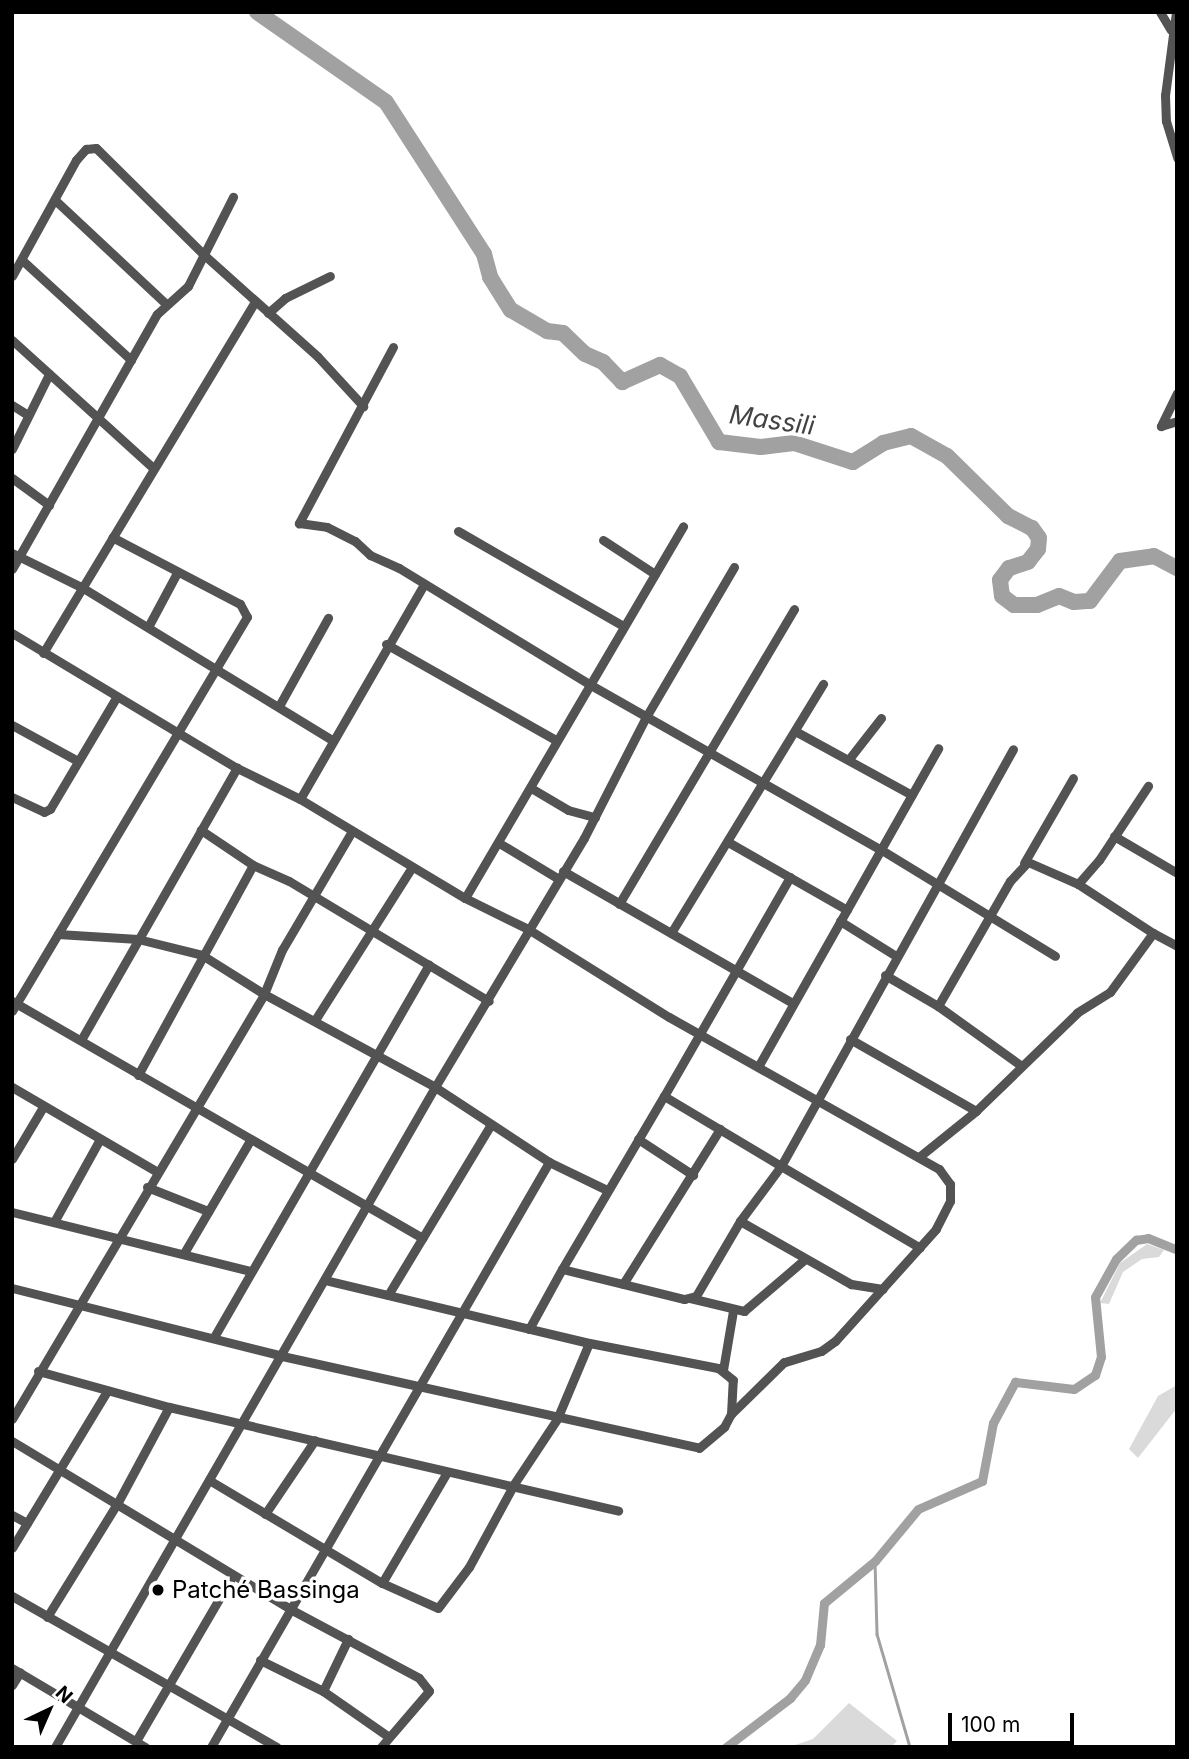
<!DOCTYPE html>
<meta charset="utf-8">
<style>
body{margin:0}
#map{position:relative;width:1189px;height:1759px;overflow:hidden;background:#fff;font-family:Inter,sans-serif}
div>[style]{position:absolute}
.green>*{inset:0;background:#dadada}
.stream>*{height:2.5px;margin:-1.25px;padding:0 1.25px;transform-origin:1.25px;border-radius:1.25px;background:#a1a1a1}
.canal>*{height:9px;margin:-4.5px;padding:0 4.5px;transform-origin:4.5px;border-radius:4.5px;background:#a1a1a1}
.river>*{height:16px;margin:-8px;padding:0 8px;transform-origin:8px;border-radius:8px;background:#a1a1a1}
.street>*{height:9px;margin:-4.5px;padding:0 4.5px;transform-origin:4.5px;border-radius:4.5px;background:#535353}
.dots>*{width:19px;height:19px;translate:-50% -50%;box-sizing:border-box;border:4px solid #fff;border-radius:50%}
span{translate:-50% -50%;white-space:nowrap;text-align:center;line-height:1.15;-webkit-text-stroke:7px #fff;paint-order:stroke}
.poi-label{font-size:24px;color:#000}
.left{translate:0 -50%;text-align:left}
.water-label{font-size:26px;color:#424242;font-style:italic}
.frame{position:absolute;inset:0;border:14px solid #000;pointer-events:none}
.north{position:absolute;left:14px;top:1675px;width:70px;height:70px;-webkit-text-stroke:5px #fff;paint-order:stroke;rotate:44deg;font-size:19px;font-weight:700;line-height:28px;text-align:center;color:#000}
.north::after{content:'';display:block;margin:auto;width:24px;height:32px;background:#000;clip-path:polygon(50% 0,100% 100%,50% 72%,0 100%)}
.scale{position:absolute;left:948px;top:1713px;width:126px;height:32px;box-sizing:border-box;border:4px solid #000;border-top:0;padding-left:9px;font-size:21px;line-height:24px;white-space:nowrap;color:#000;-webkit-text-stroke:5px #fff;paint-order:stroke}
</style>
<div id="map">
<div class="green">
<i style="clip-path:polygon(1147px 1244px,1164px 1250px,1159px 1257px,1142px 1259px,1123px 1272px,1109px 1304px,1100px 1303px,1120px 1263px)"></i>
<i style="clip-path:polygon(1177px 1385px,1177px 1408px,1138px 1458px,1129px 1449px,1158px 1396px)"></i>
<i style="clip-path:polygon(849px 1703px,897px 1741px,891px 1747px,789px 1747px,813px 1739px)"></i>
</div>
<div class="stream">
<i style="left:875px;top:1561px;width:73px;rotate:88.4deg"></i>
<i style="left:877px;top:1634px;width:118px;rotate:73.7deg"></i>
</div>
<div class="canal">
<i style="left:726px;top:1747px;width:81px;rotate:-37.4deg"></i>
<i style="left:790px;top:1698px;width:23px;rotate:-50deg"></i>
<i style="left:805px;top:1680px;width:38px;rotate:-67deg"></i>
<i style="left:820px;top:1645px;width:42px;rotate:-84.6deg"></i>
<i style="left:824px;top:1603px;width:66px;rotate:-39.5deg"></i>
<i style="left:875px;top:1561px;width:67px;rotate:-50.4deg"></i>
<i style="left:918px;top:1509px;width:70px;rotate:-23.6deg"></i>
<i style="left:982px;top:1481px;width:59px;rotate:-79.3deg"></i>
<i style="left:993px;top:1423px;width:47px;rotate:-61.8deg"></i>
<i style="left:1015px;top:1382px;width:59px;rotate:6.8deg"></i>
<i style="left:1074px;top:1389px;width:25px;rotate:-34deg"></i>
<i style="left:1095px;top:1375px;width:19px;rotate:-72deg"></i>
<i style="left:1101px;top:1357px;width:60px;rotate:-95.7deg"></i>
<i style="left:1095px;top:1297px;width:43px;rotate:-61.1deg"></i>
<i style="left:1116px;top:1259px;width:28px;rotate:-44deg"></i>
<i style="left:1136px;top:1240px;width:12px;rotate:-9deg"></i>
<i style="left:1148px;top:1238px;width:31px;rotate:22deg"></i>
</div>
<div class="river">
<i style="left:257px;top:12px;width:157px;rotate:34.9deg"></i>
<i style="left:386px;top:102px;width:181px;rotate:57.2deg"></i>
<i style="left:484px;top:254px;width:24px;rotate:75deg"></i>
<i style="left:490px;top:277px;width:39px;rotate:58deg"></i>
<i style="left:511px;top:310px;width:42px;rotate:30.3deg"></i>
<i style="left:547px;top:331px;width:16px;rotate:7deg"></i>
<i style="left:563px;top:333px;width:30px;rotate:44deg"></i>
<i style="left:585px;top:354px;width:20px;rotate:24deg"></i>
<i style="left:603px;top:362px;width:28px;rotate:46deg"></i>
<i style="left:622px;top:382px;width:42px;rotate:-24.1deg"></i>
<i style="left:660px;top:365px;width:23px;rotate:29deg"></i>
<i style="left:680px;top:376px;width:77px;rotate:59.4deg"></i>
<i style="left:719px;top:442px;width:42px;rotate:6.8deg"></i>
<i style="left:761px;top:447px;width:33px;rotate:-7deg"></i>
<i style="left:794px;top:443px;width:62px;rotate:17.9deg"></i>
<i style="left:853px;top:462px;width:36px;rotate:-32deg"></i>
<i style="left:883px;top:443px;width:29px;rotate:-14deg"></i>
<i style="left:911px;top:436px;width:41px;rotate:29.1deg"></i>
<i style="left:947px;top:456px;width:86px;rotate:44.5deg"></i>
<i style="left:1008px;top:516px;width:27px;rotate:27deg"></i>
<i style="left:1032px;top:528px;width:12px;rotate:55deg"></i>
<i style="left:1039px;top:538px;width:11px;rotate:95deg"></i>
<i style="left:1038px;top:549px;width:16px;rotate:128deg"></i>
<i style="left:1028px;top:562px;width:20px;rotate:162deg"></i>
<i style="left:1009px;top:568px;width:15px;rotate:127deg"></i>
<i style="left:1000px;top:580px;width:16px;rotate:83deg"></i>
<i style="left:1002px;top:596px;width:15px;rotate:37deg"></i>
<i style="left:1014px;top:605px;width:23px"></i>
<i style="left:1037px;top:605px;width:24px;rotate:-22deg"></i>
<i style="left:1059px;top:596px;width:16px;rotate:22deg"></i>
<i style="left:1074px;top:602px;width:16px;rotate:-4deg"></i>
<i style="left:1090px;top:601px;width:50px;rotate:-53.1deg"></i>
<i style="left:1120px;top:561px;width:34px;rotate:-8deg"></i>
<i style="left:1154px;top:556px;width:26px;rotate:28deg"></i>
</div>
<div class="street">
<i style="left:1160px;top:12px;width:21px;rotate:59deg"></i>
<i style="left:1176px;top:12px;width:84px;rotate:97.5deg"></i>
<i style="left:1165px;top:95px;width:26px;rotate:88deg"></i>
<i style="left:1166px;top:121px;width:39px;rotate:73deg"></i>
<i style="left:55px;top:200px;width:151px;rotate:43.1deg"></i>
<i style="left:22px;top:260px;width:148px;rotate:42.5deg"></i>
<i style="left:12px;top:276px;width:132px;rotate:-61.1deg"></i>
<i style="left:76px;top:160px;width:15px;rotate:-48deg"></i>
<i style="left:86px;top:149px;width:10px;rotate:-6deg"></i>
<i style="left:96px;top:148px;width:151px;rotate:44.7deg"></i>
<i style="left:203px;top:254px;width:154px;rotate:41.8deg"></i>
<i style="left:318px;top:357px;width:67px;rotate:47.4deg"></i>
<i style="left:268px;top:313px;width:23px;rotate:-41deg"></i>
<i style="left:285px;top:298px;width:50px;rotate:-26.1deg"></i>
<i style="left:12px;top:340px;width:190px;rotate:42.2deg"></i>
<i style="left:393px;top:347px;width:200px;rotate:118.1deg"></i>
<i style="left:299px;top:523px;width:28px;rotate:8deg"></i>
<i style="left:327px;top:527px;width:31px;rotate:27deg"></i>
<i style="left:355px;top:541px;width:21px;rotate:43deg"></i>
<i style="left:370px;top:555px;width:32px;rotate:24deg"></i>
<i style="left:399px;top:568px;width:223px;rotate:31.4deg"></i>
<i style="left:589px;top:684px;width:335px;rotate:29.6deg"></i>
<i style="left:880px;top:849px;width:205px;rotate:31.4deg"></i>
<i style="left:1177px;top:393px;width:37px;rotate:116deg"></i>
<i style="left:1161px;top:426px;width:17px;rotate:-17deg"></i>
<i style="left:12px;top:405px;width:19px;rotate:32deg"></i>
<i style="left:12px;top:449px;width:84px;rotate:-63.7deg"></i>
<i style="left:12px;top:478px;width:46px;rotate:36.1deg"></i>
<i style="left:458px;top:531px;width:190px;rotate:29.9deg"></i>
<i style="left:603px;top:540px;width:62px;rotate:33.2deg"></i>
<i style="left:12px;top:553px;width:79px;rotate:26.2deg"></i>
<i style="left:83px;top:588px;width:292px;rotate:31.4deg"></i>
<i style="left:12px;top:569px;width:293px;rotate:-60.4deg"></i>
<i style="left:157px;top:314px;width:42px;rotate:-42.1deg"></i>
<i style="left:188px;top:286px;width:100px;rotate:-63.2deg"></i>
<i style="left:148px;top:627px;width:61px;rotate:-61.8deg"></i>
<i style="left:12px;top:633px;width:262px;rotate:31deg"></i>
<i style="left:237px;top:768px;width:70px;rotate:26.2deg"></i>
<i style="left:300px;top:799px;width:192px;rotate:31deg"></i>
<i style="left:465px;top:898px;width:70px;rotate:26.2deg"></i>
<i style="left:528px;top:929px;width:166px;rotate:32deg"></i>
<i style="left:669px;top:1017px;width:310px;rotate:29.4deg"></i>
<i style="left:939px;top:1169px;width:19px;rotate:54deg"></i>
<i style="left:950px;top:1184px;width:17px;rotate:90deg"></i>
<i style="left:950px;top:1201px;width:31px;rotate:117deg"></i>
<i style="left:936px;top:1229px;width:151px;rotate:132deg"></i>
<i style="left:835px;top:1341px;width:17px;rotate:144deg"></i>
<i style="left:821px;top:1351px;width:39px;rotate:163deg"></i>
<i style="left:784px;top:1362px;width:74px;rotate:135.5deg"></i>
<i style="left:386px;top:644px;width:195px;rotate:29.5deg"></i>
<i style="left:43px;top:653px;width:411px;rotate:-58.9deg"></i>
<i style="left:279px;top:706px;width:101px;rotate:-60.9deg"></i>
<i style="left:12px;top:725px;width:73px;rotate:28.7deg"></i>
<i style="left:795px;top:731px;width:133px;rotate:28.7deg"></i>
<i style="left:849px;top:759px;width:52px;rotate:-52deg"></i>
<i style="left:531px;top:788px;width:43px;rotate:30.7deg"></i>
<i style="left:568px;top:810px;width:28px;rotate:15deg"></i>
<i style="left:12px;top:797px;width:35px;rotate:25deg"></i>
<i style="left:44px;top:812px;width:7px;rotate:-27deg"></i>
<i style="left:50px;top:809px;width:131px;rotate:-59.3deg"></i>
<i style="left:300px;top:799px;width:246px;rotate:-60deg"></i>
<i style="left:1114px;top:836px;width:73px;rotate:30.4deg"></i>
<i style="left:728px;top:842px;width:137px;rotate:29.7deg"></i>
<i style="left:499px;top:843px;width:70px;rotate:31deg"></i>
<i style="left:1024px;top:863px;width:98px;rotate:-60deg"></i>
<i style="left:253px;top:865px;width:39px;rotate:24deg"></i>
<i style="left:289px;top:881px;width:233px;rotate:31deg"></i>
<i style="left:563px;top:871px;width:265px;rotate:29.9deg"></i>
<i style="left:790px;top:877px;width:253px;rotate:119.9deg"></i>
<i style="left:664px;top:1096px;width:136px;rotate:30.9deg"></i>
<i style="left:781px;top:1166px;width:477px;rotate:-60.9deg"></i>
<i style="left:1078px;top:884px;width:32px;rotate:-49deg"></i>
<i style="left:1099px;top:860px;width:89px;rotate:-56.5deg"></i>
<i style="left:465px;top:898px;width:431px;rotate:-59.6deg"></i>
<i style="left:619px;top:904px;width:343px;rotate:-59.3deg"></i>
<i style="left:840px;top:921px;width:66px;rotate:32deg"></i>
<i style="left:671px;top:933px;width:292px;rotate:-58.6deg"></i>
<i style="left:1153px;top:933px;width:27px;rotate:28deg"></i>
<i style="left:58px;top:934px;width:80px;rotate:3.6deg"></i>
<i style="left:138px;top:939px;width:66px;rotate:14deg"></i>
<i style="left:202px;top:955px;width:73px;rotate:32.2deg"></i>
<i style="left:264px;top:994px;width:195px;rotate:28.5deg"></i>
<i style="left:435px;top:1087px;width:136px;rotate:33.3deg"></i>
<i style="left:549px;top:1162px;width:64px;rotate:25.8deg"></i>
<i style="left:885px;top:975px;width:61px;rotate:30.3deg"></i>
<i style="left:938px;top:1006px;width:144px;rotate:-60.1deg"></i>
<i style="left:1010px;top:881px;width:26px;rotate:-47deg"></i>
<i style="left:1028px;top:862px;width:55px;rotate:23.7deg"></i>
<i style="left:1078px;top:884px;width:90px;rotate:33.2deg"></i>
<i style="left:1153px;top:933px;width:73px;rotate:126.1deg"></i>
<i style="left:1110px;top:992px;width:39px;rotate:148deg"></i>
<i style="left:1077px;top:1013px;width:141px;rotate:135.9deg"></i>
<i style="left:976px;top:1111px;width:73px;rotate:141.1deg"></i>
<i style="left:12px;top:1001px;width:474px;rotate:30deg"></i>
<i style="left:938px;top:1006px;width:101px;rotate:35.7deg"></i>
<i style="left:12px;top:1011px;width:459px;rotate:-59.2deg"></i>
<i style="left:247px;top:617px;width:15px;rotate:-118deg"></i>
<i style="left:240px;top:604px;width:144px;rotate:-152.4deg"></i>
<i style="left:315px;top:1020px;width:181px;rotate:-57.6deg"></i>
<i style="left:850px;top:1039px;width:145px;rotate:29.7deg"></i>
<i style="left:81px;top:1040px;width:314px;rotate:-60.2deg"></i>
<i style="left:759px;top:1065px;width:364px;rotate:-60.5deg"></i>
<i style="left:138px;top:1075px;width:239px;rotate:-61.3deg"></i>
<i style="left:253px;top:865px;width:63px;rotate:-146.1deg"></i>
<i style="left:12px;top:1087px;width:167px;rotate:30.3deg"></i>
<i style="left:638px;top:1139px;width:66px;rotate:33.2deg"></i>
<i style="left:12px;top:1159px;width:61px;rotate:-59.2deg"></i>
<i style="left:147px;top:1187px;width:66px;rotate:21.5deg"></i>
<i style="left:12px;top:1212px;width:246px;rotate:13.9deg"></i>
<i style="left:740px;top:1221px;width:128px;rotate:29.6deg"></i>
<i style="left:851px;top:1284px;width:32px;rotate:9deg"></i>
<i style="left:54px;top:1222px;width:95px;rotate:-61deg"></i>
<i style="left:184px;top:1253px;width:132px;rotate:-59.6deg"></i>
<i style="left:562px;top:1269px;width:201px;rotate:-59.5deg"></i>
<i style="left:623px;top:1284px;width:183px;rotate:-58deg"></i>
<i style="left:12px;top:1288px;width:278px;rotate:14.1deg"></i>
<i style="left:282px;top:1356px;width:427px;rotate:12.4deg"></i>
<i style="left:699px;top:1448px;width:33px;rotate:-40deg"></i>
<i style="left:724px;top:1427px;width:15px;rotate:-62deg"></i>
<i style="left:731px;top:1414px;width:34px;rotate:-87deg"></i>
<i style="left:733px;top:1380px;width:19px;rotate:-141deg"></i>
<i style="left:718px;top:1368px;width:131px;rotate:-169deg"></i>
<i style="left:589px;top:1343px;width:271px;rotate:-166.6deg"></i>
<i style="left:388px;top:1295px;width:197px;rotate:-58.9deg"></i>
<i style="left:690px;top:1298px;width:56px;rotate:13.5deg"></i>
<i style="left:744px;top:1311px;width:79px;rotate:-40.4deg"></i>
<i style="left:529px;top:1329px;width:68px;rotate:-61.2deg"></i>
<i style="left:562px;top:1269px;width:126px;rotate:13.8deg"></i>
<i style="left:684px;top:1299px;width:12px;rotate:-14deg"></i>
<i style="left:696px;top:1296px;width:87px;rotate:-59.6deg"></i>
<i style="left:740px;top:1221px;width:69px;rotate:-53.3deg"></i>
<i style="left:781px;top:1166px;width:161px;rotate:30.5deg"></i>
<i style="left:214px;top:1337px;width:430px;rotate:-60deg"></i>
<i style="left:723px;top:1370px;width:60px;rotate:-80.4deg"></i>
<i style="left:38px;top:1371px;width:136px;rotate:15.4deg"></i>
<i style="left:169px;top:1407px;width:461px;rotate:13deg"></i>
<i style="left:12px;top:1419px;width:494px;rotate:-59.3deg"></i>
<i style="left:264px;top:994px;width:48px;rotate:-67.8deg"></i>
<i style="left:282px;top:950px;width:136px;rotate:-59.5deg"></i>
<i style="left:12px;top:1441px;width:325px;rotate:31.1deg"></i>
<i style="left:290px;top:1609px;width:146px;rotate:28.1deg"></i>
<i style="left:419px;top:1678px;width:16px;rotate:52deg"></i>
<i style="left:429px;top:1691px;width:74px;rotate:130.6deg"></i>
<i style="left:209px;top:1480px;width:201px;rotate:30.8deg"></i>
<i style="left:382px;top:1583px;width:61px;rotate:24.1deg"></i>
<i style="left:438px;top:1608px;width:51px;rotate:-52.9deg"></i>
<i style="left:469px;top:1567px;width:94px;rotate:-61.5deg"></i>
<i style="left:514px;top:1484px;width:78px;rotate:-56.5deg"></i>
<i style="left:557px;top:1419px;width:82px;rotate:-67.2deg"></i>
<i style="left:265px;top:1514px;width:89px;rotate:-56deg"></i>
<i style="left:12px;top:1515px;width:17px;rotate:28deg"></i>
<i style="left:12px;top:1548px;width:184px;rotate:-58.8deg"></i>
<i style="left:382px;top:1583px;width:129px;rotate:-59.6deg"></i>
<i style="left:12px;top:1596px;width:305px;rotate:29.7deg"></i>
<i style="left:47px;top:1617px;width:135px;rotate:-58.3deg"></i>
<i style="left:118px;top:1502px;width:108px;rotate:-61.8deg"></i>
<i style="left:260px;top:1660px;width:70px;rotate:26.2deg"></i>
<i style="left:323px;top:1691px;width:80px;rotate:34.9deg"></i>
<i style="left:12px;top:1668px;width:155px;rotate:30.7deg"></i>
<i style="left:12px;top:1685px;width:15px;rotate:-58deg"></i>
<i style="left:323px;top:1691px;width:58px;rotate:-64.3deg"></i>
<i style="left:136px;top:1741px;width:192px;rotate:-59.7deg"></i>
<i style="left:55px;top:1747px;width:762px;rotate:-60.07deg"></i>
<i style="left:435px;top:1087px;width:290px;rotate:-59.1deg"></i>
<i style="left:584px;top:838px;width:136px;rotate:-62.9deg"></i>
<i style="left:646px;top:717px;width:174px;rotate:-59.6deg"></i>
<i style="left:211px;top:1747px;width:676px;rotate:-59.98deg"></i>
</div>
<div class="dots">
<i style="left:158px;top:1590px;background:#000"></i>
</div>
<div class="poi-label">
<span class="left" style="left:172px;top:1590px">Patché Bassinga</span>
</div>
<div class="water-label">
<span style="left:772px;top:420px;rotate:8deg">Massili</span>
</div>
<div class="frame"></div>
<div class="north">N</div>
<div class="scale">100 m</div>
</div>
